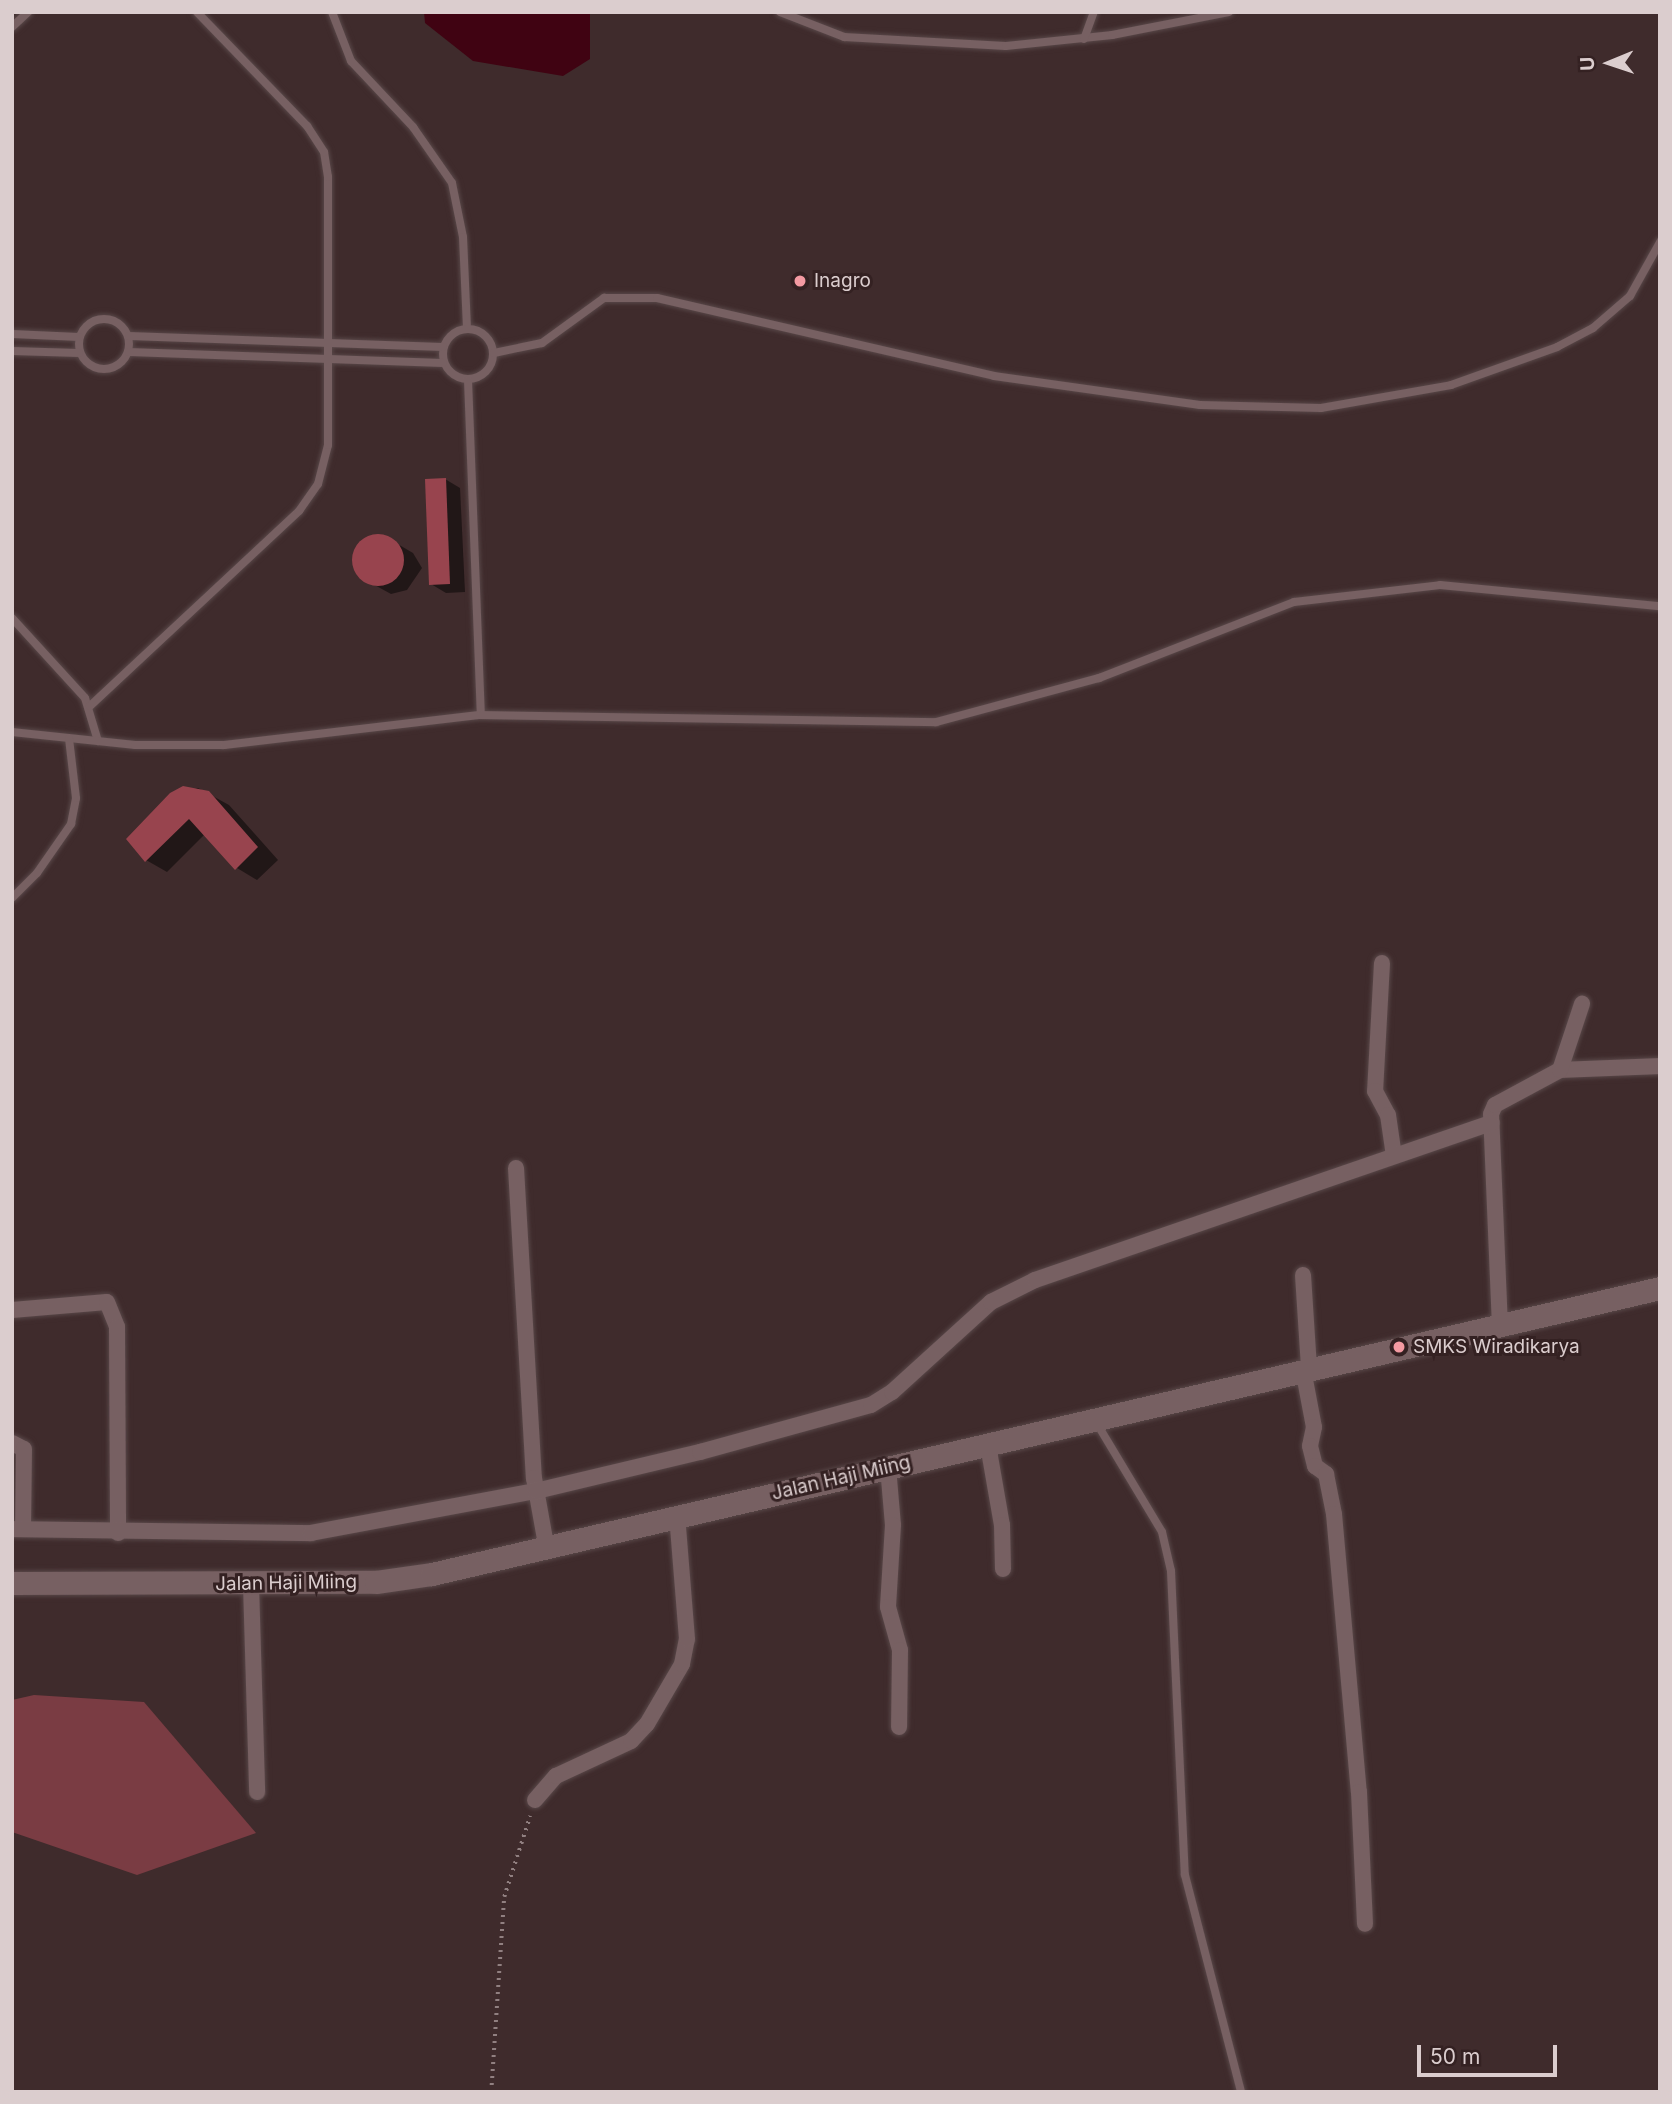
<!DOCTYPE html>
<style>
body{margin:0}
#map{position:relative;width:1672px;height:2104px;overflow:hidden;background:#3f2b2c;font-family:Inter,sans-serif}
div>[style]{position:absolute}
.green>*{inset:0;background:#7a3c43}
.water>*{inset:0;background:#400312}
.shadow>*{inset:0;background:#0007}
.building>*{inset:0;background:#98444e}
.round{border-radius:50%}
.path>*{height:3.5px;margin-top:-1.75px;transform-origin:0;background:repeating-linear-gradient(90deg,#918081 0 2px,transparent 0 7px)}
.roads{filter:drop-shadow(0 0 2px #584748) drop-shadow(0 0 2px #584748)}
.service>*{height:8px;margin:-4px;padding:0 4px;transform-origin:4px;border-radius:4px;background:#776062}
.service>.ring{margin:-4px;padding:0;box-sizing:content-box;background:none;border:8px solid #776062;border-radius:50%}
.minor>*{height:16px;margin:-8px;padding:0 8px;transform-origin:8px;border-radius:8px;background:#776062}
.secondary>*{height:23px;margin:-11.5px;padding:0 11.5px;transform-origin:11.5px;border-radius:11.5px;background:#776062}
.dots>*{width:19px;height:19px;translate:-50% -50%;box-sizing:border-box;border:4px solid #342122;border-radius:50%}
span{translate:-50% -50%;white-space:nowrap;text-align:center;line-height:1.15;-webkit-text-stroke:6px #342122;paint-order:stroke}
.poi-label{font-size:19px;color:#dbcdce}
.left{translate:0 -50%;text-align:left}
.street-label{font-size:19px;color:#dbcdce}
.frame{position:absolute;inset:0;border:14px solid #dbcdce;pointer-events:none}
.north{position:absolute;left:1574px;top:28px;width:70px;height:70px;-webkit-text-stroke:5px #342122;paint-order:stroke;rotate:268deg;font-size:19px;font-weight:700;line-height:28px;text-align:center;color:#dbcdce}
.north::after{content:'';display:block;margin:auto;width:24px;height:32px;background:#dbcdce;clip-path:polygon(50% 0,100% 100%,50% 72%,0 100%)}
.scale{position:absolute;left:1417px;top:2045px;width:140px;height:32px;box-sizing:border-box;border:4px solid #dbcdce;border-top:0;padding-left:9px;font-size:21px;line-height:24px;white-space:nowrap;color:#dbcdce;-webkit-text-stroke:5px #342122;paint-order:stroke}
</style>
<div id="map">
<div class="green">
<i style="clip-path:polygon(34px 1695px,144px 1702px,256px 1833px,137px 1875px,12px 1832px,12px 1700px)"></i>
</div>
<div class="water">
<i style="clip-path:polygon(424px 12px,590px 12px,590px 59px,563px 76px,473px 61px,425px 23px)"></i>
</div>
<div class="shadow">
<i style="clip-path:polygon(445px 479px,460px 488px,465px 592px,446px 593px,431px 584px)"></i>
<i style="clip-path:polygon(384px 536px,413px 553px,422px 568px,407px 590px,391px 594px,360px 577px,354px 554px,369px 537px)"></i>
<i style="clip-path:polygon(198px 788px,229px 805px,278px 860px,257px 880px,237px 868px,205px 834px,167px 872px,146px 860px,171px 795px)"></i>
</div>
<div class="building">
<i style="clip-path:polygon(446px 478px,450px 584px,429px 585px,425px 479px)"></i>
<i class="round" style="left:352px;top:534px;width:52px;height:52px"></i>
<i style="clip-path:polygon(183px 786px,209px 791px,258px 847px,235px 870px,189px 819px,145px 862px,126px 839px,170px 793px)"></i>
</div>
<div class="path">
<i style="left:491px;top:2092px;width:195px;rotate:-86.2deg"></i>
<i style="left:504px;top:1897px;width:85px;rotate:-72.2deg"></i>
</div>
<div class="roads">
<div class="service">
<i style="left:332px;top:12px;width:53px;rotate:68.8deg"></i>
<i style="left:351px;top:61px;width:91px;rotate:46.8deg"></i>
<i style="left:413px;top:127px;width:68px;rotate:55.1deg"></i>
<i style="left:452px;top:183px;width:55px;rotate:78.5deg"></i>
<i style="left:463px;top:237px;width:90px;rotate:87.5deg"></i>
<i style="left:780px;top:12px;width:69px;rotate:21.3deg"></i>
<i style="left:844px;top:37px;width:162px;rotate:3.2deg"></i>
<i style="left:1006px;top:46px;width:107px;rotate:-5.9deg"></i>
<i style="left:1112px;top:35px;width:119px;rotate:-11.1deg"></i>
<i style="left:12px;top:27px;width:22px;rotate:-43deg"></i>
<i style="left:1084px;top:39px;width:29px;rotate:-70deg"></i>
<i class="ring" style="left:79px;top:319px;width:42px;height:42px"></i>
<i class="ring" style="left:443px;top:329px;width:42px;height:42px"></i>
<i style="left:12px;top:334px;width:67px;rotate:2.6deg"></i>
<i style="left:129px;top:336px;width:314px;rotate:2deg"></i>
<i style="left:12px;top:351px;width:67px;rotate:1.7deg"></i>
<i style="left:129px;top:352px;width:314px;rotate:2deg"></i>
<i style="left:494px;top:353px;width:49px;rotate:-11.8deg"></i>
<i style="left:542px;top:343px;width:77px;rotate:-36deg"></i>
<i style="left:604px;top:298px;width:53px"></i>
<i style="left:657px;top:298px;width:346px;rotate:13deg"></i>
<i style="left:994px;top:376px;width:208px;rotate:8deg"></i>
<i style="left:1200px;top:405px;width:121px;rotate:1.4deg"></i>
<i style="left:1321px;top:408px;width:132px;rotate:-10deg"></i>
<i style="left:1451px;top:385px;width:113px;rotate:-19.7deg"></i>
<i style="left:1557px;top:347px;width:41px;rotate:-27.8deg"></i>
<i style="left:1593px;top:328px;width:49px;rotate:-40.9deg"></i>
<i style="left:1630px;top:296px;width:62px;rotate:-60.9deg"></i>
<i style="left:468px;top:380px;width:335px;rotate:87.8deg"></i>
<i style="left:12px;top:618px;width:108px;rotate:47.6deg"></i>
<i style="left:85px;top:698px;width:45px;rotate:73.2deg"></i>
<i style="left:90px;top:706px;width:286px;rotate:-43deg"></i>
<i style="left:299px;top:511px;width:33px;rotate:-55deg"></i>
<i style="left:318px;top:484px;width:40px;rotate:-75.6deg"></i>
<i style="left:328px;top:445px;width:268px;rotate:-90deg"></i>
<i style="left:328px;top:177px;width:25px;rotate:-99deg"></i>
<i style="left:324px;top:152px;width:31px;rotate:-123deg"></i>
<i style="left:307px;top:126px;width:158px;rotate:-134deg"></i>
<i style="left:12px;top:732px;width:124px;rotate:6deg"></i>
<i style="left:135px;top:745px;width:89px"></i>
<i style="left:224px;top:745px;width:259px;rotate:-6.7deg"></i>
<i style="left:481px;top:715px;width:455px;rotate:0.9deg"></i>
<i style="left:936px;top:722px;width:169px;rotate:-15.1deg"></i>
<i style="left:1099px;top:678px;width:209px;rotate:-21.3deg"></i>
<i style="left:1294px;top:602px;width:147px;rotate:-6.6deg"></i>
<i style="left:1440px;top:585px;width:221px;rotate:5.5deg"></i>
<i style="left:12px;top:898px;width:35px;rotate:-45deg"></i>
<i style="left:37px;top:873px;width:60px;rotate:-55.2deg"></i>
<i style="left:71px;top:824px;width:26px;rotate:-79deg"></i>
<i style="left:76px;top:798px;width:60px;rotate:-96.7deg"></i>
<i style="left:1096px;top:1422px;width:128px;rotate:59deg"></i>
<i style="left:1162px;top:1532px;width:40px;rotate:77deg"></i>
<i style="left:1171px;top:1571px;width:304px;rotate:87.4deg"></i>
<i style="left:1185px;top:1875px;width:224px;rotate:75.5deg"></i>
</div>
<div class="minor">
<i style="left:1382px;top:963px;width:128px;rotate:93.1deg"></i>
<i style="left:1375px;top:1091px;width:27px;rotate:62deg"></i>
<i style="left:1388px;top:1115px;width:41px;rotate:81.7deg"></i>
<i style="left:1560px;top:1070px;width:100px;rotate:-2.3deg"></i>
<i style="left:516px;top:1168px;width:311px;rotate:86.7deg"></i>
<i style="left:534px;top:1478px;width:68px;rotate:79.8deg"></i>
<i style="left:1303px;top:1275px;width:93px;rotate:86.3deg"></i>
<i style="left:12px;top:1310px;width:95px;rotate:-4.8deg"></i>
<i style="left:107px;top:1302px;width:27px;rotate:68deg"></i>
<i style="left:117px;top:1327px;width:206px;rotate:89.7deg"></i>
<i style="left:1500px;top:1327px;width:213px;rotate:-92.4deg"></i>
<i style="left:1491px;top:1114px;width:10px;rotate:-66deg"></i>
<i style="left:1495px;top:1105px;width:74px;rotate:-28.3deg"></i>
<i style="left:1560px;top:1070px;width:70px;rotate:-71.6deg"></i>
<i style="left:1303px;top:1369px;width:59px;rotate:79.3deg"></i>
<i style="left:1314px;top:1427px;width:19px;rotate:102deg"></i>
<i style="left:1310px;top:1446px;width:21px;rotate:76deg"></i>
<i style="left:1315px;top:1466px;width:14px;rotate:36deg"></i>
<i style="left:1326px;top:1474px;width:41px;rotate:78.7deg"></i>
<i style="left:1334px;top:1514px;width:279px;rotate:84.9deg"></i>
<i style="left:1359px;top:1792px;width:132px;rotate:87.4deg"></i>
<i style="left:12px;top:1443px;width:13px;rotate:27deg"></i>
<i style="left:24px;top:1449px;width:80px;rotate:90.7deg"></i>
<i style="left:988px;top:1445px;width:81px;rotate:80.1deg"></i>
<i style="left:1002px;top:1525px;width:44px;rotate:88.7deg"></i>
<i style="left:888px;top:1467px;width:58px;rotate:85.1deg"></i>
<i style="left:893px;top:1525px;width:82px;rotate:93.5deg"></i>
<i style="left:888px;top:1607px;width:45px;rotate:74.4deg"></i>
<i style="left:900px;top:1650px;width:77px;rotate:90.7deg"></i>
<i style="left:12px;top:1529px;width:299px;rotate:0.8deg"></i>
<i style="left:311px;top:1533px;width:229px;rotate:-10.6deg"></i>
<i style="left:536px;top:1491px;width:169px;rotate:-13.4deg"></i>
<i style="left:700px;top:1452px;width:177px;rotate:-15.4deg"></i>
<i style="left:871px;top:1405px;width:25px;rotate:-32deg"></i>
<i style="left:892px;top:1392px;width:134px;rotate:-42.3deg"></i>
<i style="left:991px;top:1302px;width:49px;rotate:-26.6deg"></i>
<i style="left:1035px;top:1280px;width:483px;rotate:-19deg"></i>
<i style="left:251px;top:1584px;width:208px;rotate:88.3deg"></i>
<i style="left:535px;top:1800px;width:32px;rotate:-49deg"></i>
<i style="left:556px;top:1776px;width:83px;rotate:-25deg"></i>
<i style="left:631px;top:1741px;width:23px;rotate:-47deg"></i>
<i style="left:647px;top:1724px;width:69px;rotate:-59.7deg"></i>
<i style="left:682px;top:1664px;width:25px;rotate:-79deg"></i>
<i style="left:687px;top:1639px;width:124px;rotate:-94.6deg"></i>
</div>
<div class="secondary">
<i style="left:12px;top:1583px;width:364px;rotate:-0.2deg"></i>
<i style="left:376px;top:1582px;width:57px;rotate:-8.1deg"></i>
<i style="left:432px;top:1574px;width:1261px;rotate:-13.11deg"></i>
</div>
</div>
<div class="dots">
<i style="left:800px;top:281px;background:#f49aa2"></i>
<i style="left:1399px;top:1347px;background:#f49aa2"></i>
</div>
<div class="poi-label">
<span class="left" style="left:814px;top:281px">Inagro</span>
<span class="left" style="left:1413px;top:1347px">SMKS Wiradikarya</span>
</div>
<div class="street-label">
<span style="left:841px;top:1478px;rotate:-13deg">Jalan Haji Miing</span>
<span style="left:286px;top:1583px;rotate:-1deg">Jalan Haji Miing</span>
</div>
<div class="frame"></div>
<div class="north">U</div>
<div class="scale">50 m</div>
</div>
